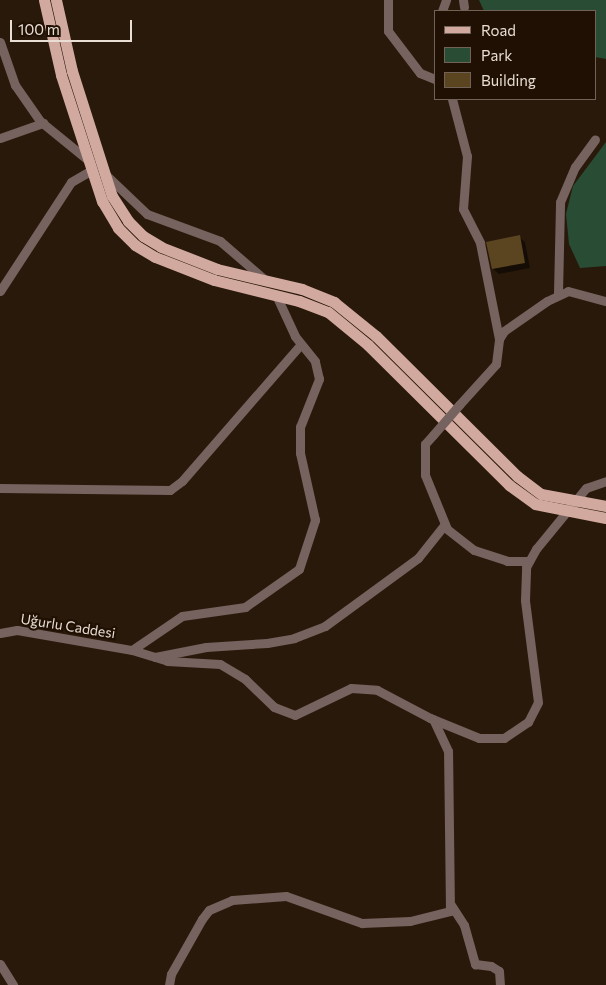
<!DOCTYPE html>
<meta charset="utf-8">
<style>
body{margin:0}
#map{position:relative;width:606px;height:985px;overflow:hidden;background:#29190a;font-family:Commissioner,sans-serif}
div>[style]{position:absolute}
.green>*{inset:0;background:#284d34}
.shadow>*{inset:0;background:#0007}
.building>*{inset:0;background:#5b4521}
.minor>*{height:9px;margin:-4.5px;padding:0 4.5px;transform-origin:4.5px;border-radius:4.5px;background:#76625e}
.major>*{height:11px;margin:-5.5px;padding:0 5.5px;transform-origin:5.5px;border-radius:5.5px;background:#d2a99f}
.minor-bridge>*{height:9px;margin:-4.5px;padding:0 4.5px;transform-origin:4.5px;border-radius:4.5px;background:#76625e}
span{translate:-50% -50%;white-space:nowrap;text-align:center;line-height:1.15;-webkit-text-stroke:4.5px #1f1003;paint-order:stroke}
.street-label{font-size:14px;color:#e9ded4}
.legend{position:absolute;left:434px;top:10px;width:162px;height:90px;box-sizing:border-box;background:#1f1003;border:1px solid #706257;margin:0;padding:6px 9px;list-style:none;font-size:15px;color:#e9ded4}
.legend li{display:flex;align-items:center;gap:10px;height:25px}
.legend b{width:25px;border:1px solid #706257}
.scale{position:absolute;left:10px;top:20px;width:122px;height:22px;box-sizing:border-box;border:2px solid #e9ded4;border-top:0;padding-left:6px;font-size:15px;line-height:18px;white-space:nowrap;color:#e9ded4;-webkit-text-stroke:4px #1f1003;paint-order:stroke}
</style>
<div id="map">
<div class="green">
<i style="clip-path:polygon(479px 0,606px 0,606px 59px,595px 57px,595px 11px,484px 11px)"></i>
<i style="clip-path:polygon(606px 142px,606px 266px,580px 268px,569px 244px,566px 214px,573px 186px)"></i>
</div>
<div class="shadow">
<i style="clip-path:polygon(519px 237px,525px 242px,530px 268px,499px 274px,493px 269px,488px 243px)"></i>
</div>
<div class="building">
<i style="clip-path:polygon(520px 235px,525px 263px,492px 269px,486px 242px)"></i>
</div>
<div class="minor">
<i style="left:388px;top:0;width:31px;rotate:90deg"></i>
<i style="left:388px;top:31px;width:53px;rotate:52.7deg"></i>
<i style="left:420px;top:73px;width:16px;rotate:22deg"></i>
<i style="left:463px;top:0;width:7px;rotate:82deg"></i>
<i style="left:442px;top:11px;width:12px;rotate:-70deg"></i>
<i style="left:0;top:42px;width:46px;rotate:70.8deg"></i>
<i style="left:15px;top:85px;width:44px;rotate:55.2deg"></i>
<i style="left:40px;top:121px;width:63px;rotate:39.2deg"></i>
<i style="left:452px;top:99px;width:59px;rotate:75.3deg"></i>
<i style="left:467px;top:156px;width:53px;rotate:94.3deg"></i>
<i style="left:463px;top:209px;width:38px;rotate:63deg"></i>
<i style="left:480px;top:243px;width:98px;rotate:78.8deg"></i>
<i style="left:0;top:138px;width:46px;rotate:-19.2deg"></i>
<i style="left:105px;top:174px;width:58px;rotate:43.6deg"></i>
<i style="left:147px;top:214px;width:78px;rotate:20.3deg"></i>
<i style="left:220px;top:241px;width:58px;rotate:40.8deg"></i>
<i style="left:0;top:291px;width:130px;rotate:-56.9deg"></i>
<i style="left:71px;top:182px;width:24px;rotate:-30deg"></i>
<i style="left:558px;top:293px;width:91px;rotate:-88.7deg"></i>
<i style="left:560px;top:202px;width:38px;rotate:-67deg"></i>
<i style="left:575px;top:167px;width:34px;rotate:-54deg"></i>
<i style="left:459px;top:405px;width:55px;rotate:-47.9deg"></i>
<i style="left:496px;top:364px;width:25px;rotate:-83deg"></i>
<i style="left:499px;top:339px;width:9px;rotate:-58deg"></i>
<i style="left:504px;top:331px;width:52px;rotate:-34.9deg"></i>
<i style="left:547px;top:301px;width:23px;rotate:-25deg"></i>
<i style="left:568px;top:291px;width:39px;rotate:15deg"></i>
<i style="left:433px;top:435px;width:12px;rotate:132deg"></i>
<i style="left:425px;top:444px;width:31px;rotate:90deg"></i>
<i style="left:425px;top:475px;width:58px;rotate:67.8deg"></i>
<i style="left:447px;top:529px;width:34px;rotate:38deg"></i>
<i style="left:474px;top:550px;width:35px;rotate:18deg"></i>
<i style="left:507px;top:561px;width:22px"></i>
<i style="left:0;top:488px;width:170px;rotate:0.7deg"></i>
<i style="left:170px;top:490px;width:15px;rotate:-37deg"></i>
<i style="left:182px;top:481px;width:181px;rotate:-49deg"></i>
<i style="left:0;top:633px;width:17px;rotate:-10deg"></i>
<i style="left:17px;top:630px;width:117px;rotate:9.9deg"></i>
<i style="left:132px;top:650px;width:37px;rotate:17deg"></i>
<i style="left:167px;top:661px;width:53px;rotate:3.2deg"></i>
<i style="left:220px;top:664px;width:29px;rotate:31deg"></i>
<i style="left:245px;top:679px;width:40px;rotate:44deg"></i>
<i style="left:274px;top:707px;width:22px;rotate:21deg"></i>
<i style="left:295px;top:715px;width:62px;rotate:-25.7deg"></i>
<i style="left:351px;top:688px;width:26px;rotate:4deg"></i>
<i style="left:377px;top:690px;width:60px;rotate:27.8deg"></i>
<i style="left:430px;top:718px;width:53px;rotate:22.2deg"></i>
<i style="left:479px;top:738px;width:25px"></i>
<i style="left:504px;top:738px;width:29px;rotate:-34deg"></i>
<i style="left:528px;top:722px;width:22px;rotate:-63deg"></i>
<i style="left:538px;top:702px;width:103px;rotate:-97.3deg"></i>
<i style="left:525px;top:600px;width:33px;rotate:-88deg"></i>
<i style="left:526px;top:567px;width:21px;rotate:-61deg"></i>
<i style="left:536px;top:549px;width:79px;rotate:-50.7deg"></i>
<i style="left:586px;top:488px;width:21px;rotate:-19deg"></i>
<i style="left:132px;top:650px;width:60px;rotate:-34.2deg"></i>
<i style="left:182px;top:616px;width:64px;rotate:-8.1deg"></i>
<i style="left:245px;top:607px;width:66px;rotate:-35.1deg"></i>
<i style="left:299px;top:569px;width:52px;rotate:-71.9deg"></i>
<i style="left:315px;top:520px;width:69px;rotate:-102.6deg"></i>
<i style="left:300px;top:453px;width:26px;rotate:-90deg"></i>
<i style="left:300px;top:427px;width:52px;rotate:-68.4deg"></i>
<i style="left:319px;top:379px;width:18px;rotate:-103deg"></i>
<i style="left:315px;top:361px;width:32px;rotate:-129deg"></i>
<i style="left:295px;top:336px;width:45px;rotate:-114.9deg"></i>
<i style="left:155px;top:657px;width:52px;rotate:-11.1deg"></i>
<i style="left:206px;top:647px;width:61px;rotate:-3.8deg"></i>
<i style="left:267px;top:643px;width:27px;rotate:-10deg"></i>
<i style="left:294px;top:638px;width:33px;rotate:-21deg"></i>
<i style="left:325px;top:626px;width:115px;rotate:-36.2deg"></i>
<i style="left:418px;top:558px;width:43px;rotate:-51.5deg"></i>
<i style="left:451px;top:905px;width:24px;rotate:57deg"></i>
<i style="left:464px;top:925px;width:41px;rotate:74.2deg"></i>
<i style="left:475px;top:964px;width:16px;rotate:7deg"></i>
<i style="left:491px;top:966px;width:9px;rotate:32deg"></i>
<i style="left:499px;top:971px;width:14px;rotate:86deg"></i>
<i style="left:0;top:964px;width:25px;rotate:58deg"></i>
<i style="left:169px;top:985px;width:11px;rotate:-80deg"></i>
<i style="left:171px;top:974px;width:63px;rotate:-60.6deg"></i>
<i style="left:202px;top:919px;width:11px;rotate:-52deg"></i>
<i style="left:209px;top:910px;width:25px;rotate:-23deg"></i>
<i style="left:232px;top:900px;width:54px;rotate:-4.2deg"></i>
<i style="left:286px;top:896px;width:81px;rotate:19.6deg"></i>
<i style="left:362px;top:923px;width:48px;rotate:-2.4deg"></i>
<i style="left:410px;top:921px;width:41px;rotate:-14deg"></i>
<i style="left:450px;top:911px;width:160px;rotate:-90.7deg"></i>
<i style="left:448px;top:751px;width:35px;rotate:-115deg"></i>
</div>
<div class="major">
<i style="left:44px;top:0;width:77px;rotate:77.2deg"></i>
<i style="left:61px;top:75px;width:133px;rotate:72deg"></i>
<i style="left:102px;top:201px;width:31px;rotate:59deg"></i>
<i style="left:118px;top:228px;width:24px;rotate:45deg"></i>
<i style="left:135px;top:245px;width:23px;rotate:31deg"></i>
<i style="left:155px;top:257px;width:63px;rotate:21.3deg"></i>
<i style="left:214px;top:280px;width:88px;rotate:13.9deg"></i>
<i style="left:299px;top:301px;width:31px;rotate:21deg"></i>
<i style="left:328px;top:312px;width:52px;rotate:39.5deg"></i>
<i style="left:368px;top:345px;width:199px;rotate:44.8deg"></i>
<i style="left:509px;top:485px;width:32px;rotate:36deg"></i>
<i style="left:535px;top:504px;width:72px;rotate:11.2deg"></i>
<i style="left:56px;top:0;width:73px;rotate:77.3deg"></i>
<i style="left:72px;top:71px;width:131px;rotate:72.3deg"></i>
<i style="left:112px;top:196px;width:30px;rotate:57deg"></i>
<i style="left:128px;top:221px;width:21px;rotate:45deg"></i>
<i style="left:143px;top:236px;width:21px;rotate:31deg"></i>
<i style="left:161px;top:247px;width:60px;rotate:21.4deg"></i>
<i style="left:217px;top:269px;width:87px;rotate:13.2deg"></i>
<i style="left:302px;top:289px;width:35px;rotate:22deg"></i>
<i style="left:334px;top:302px;width:54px;rotate:39deg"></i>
<i style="left:376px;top:336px;width:199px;rotate:44.8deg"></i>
<i style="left:517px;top:476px;width:30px;rotate:37deg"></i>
<i style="left:541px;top:494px;width:66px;rotate:10.5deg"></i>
</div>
<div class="minor-bridge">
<i style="left:433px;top:435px;width:40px;rotate:-49deg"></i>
</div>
<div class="street-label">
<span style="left:68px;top:626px;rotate:9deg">Uğurlu Caddesi</span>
</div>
<ul class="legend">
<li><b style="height:6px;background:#d2a99f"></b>Road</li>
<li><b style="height:14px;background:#284d34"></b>Park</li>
<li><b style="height:14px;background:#5b4521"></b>Building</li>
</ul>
<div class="scale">100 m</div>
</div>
